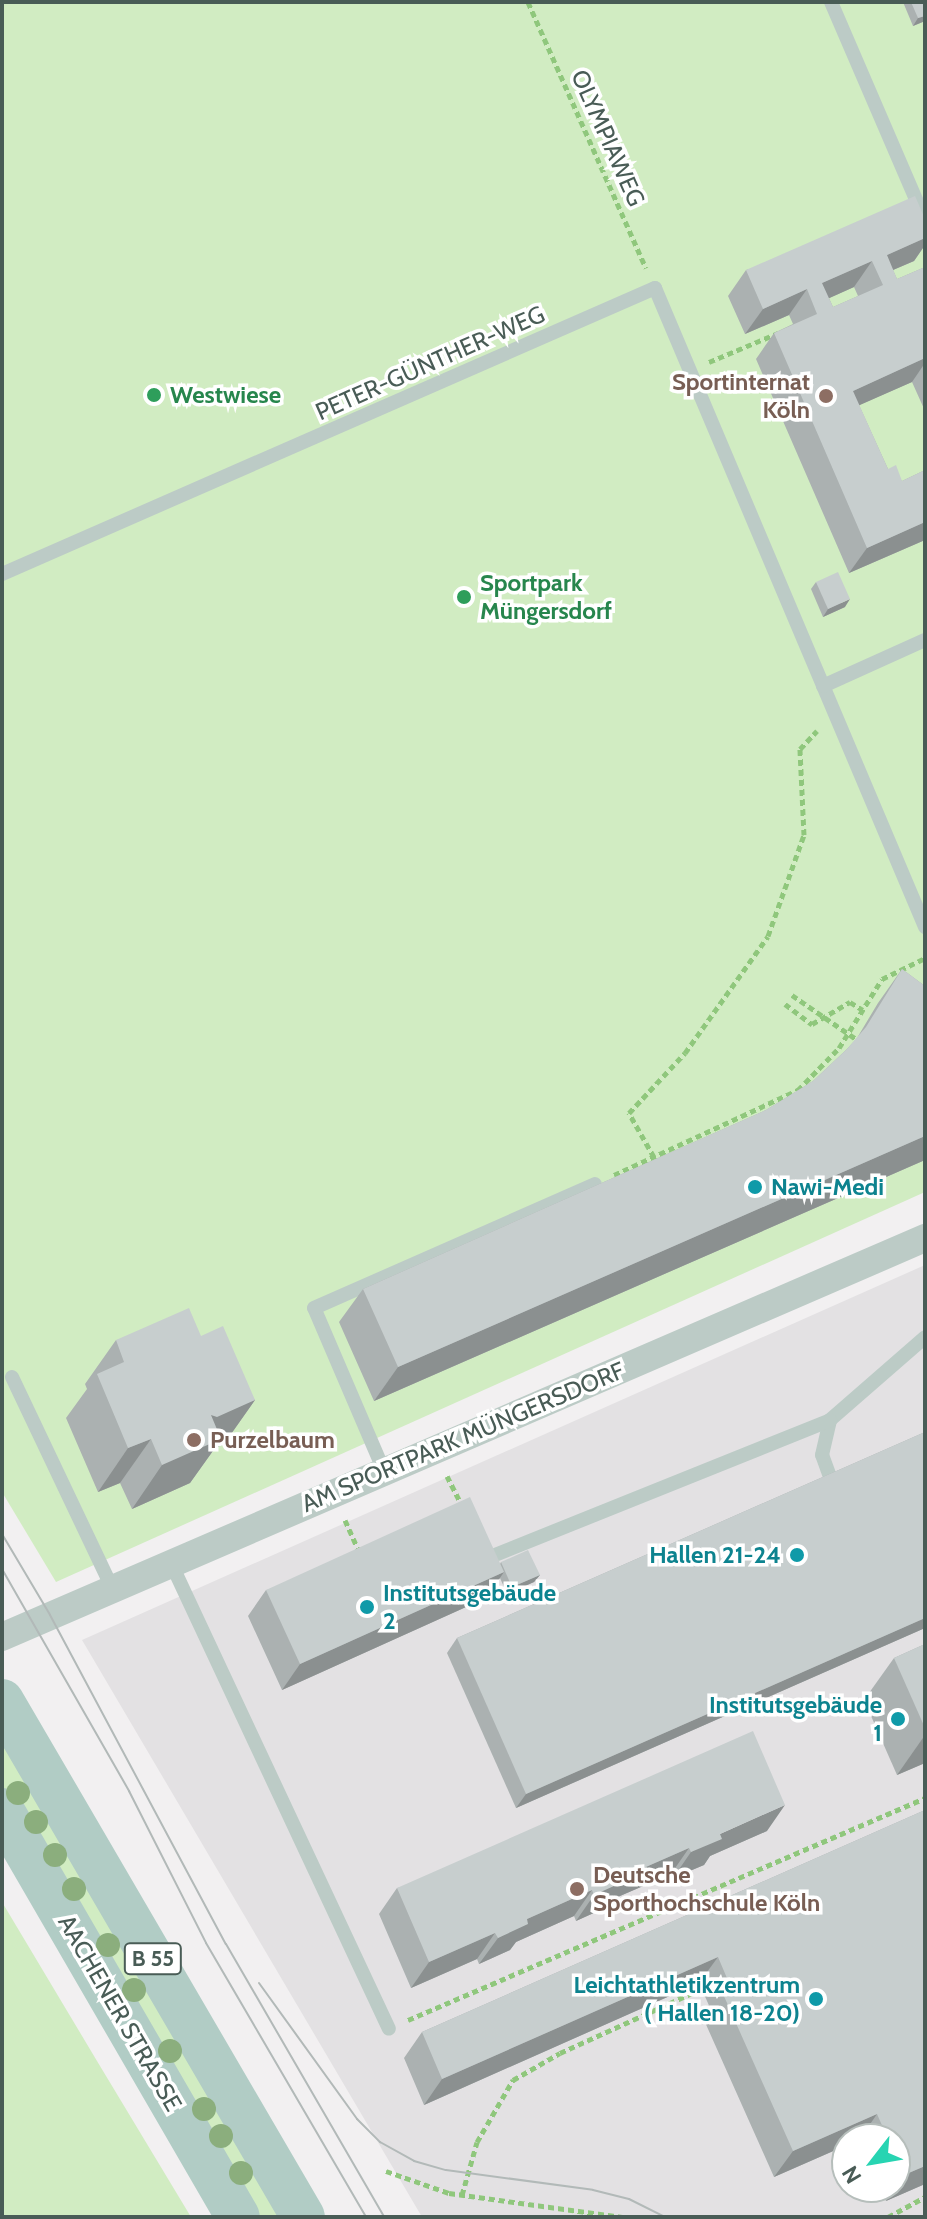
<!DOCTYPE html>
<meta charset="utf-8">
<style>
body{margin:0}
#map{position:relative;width:927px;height:2219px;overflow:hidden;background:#f2f0f1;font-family:Cabin,sans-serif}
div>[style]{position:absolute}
.education>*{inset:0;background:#e3e1e3}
.green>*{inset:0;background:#d1ecc2}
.path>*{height:5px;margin-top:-2.5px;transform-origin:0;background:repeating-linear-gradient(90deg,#8fc77c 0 6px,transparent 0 10px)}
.lane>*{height:14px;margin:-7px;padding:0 7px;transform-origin:7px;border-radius:7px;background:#bccbc6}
.street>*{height:28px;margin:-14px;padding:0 14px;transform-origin:14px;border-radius:14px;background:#bccbc6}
.primary>*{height:44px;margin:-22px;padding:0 22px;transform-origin:22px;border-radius:22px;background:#b1ccc5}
.tram>*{height:2px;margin:-1px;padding:0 1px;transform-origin:1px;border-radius:1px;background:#b2b9b8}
.trees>*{width:24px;height:24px;margin:-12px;border-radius:50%;background:#8bae7d}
.wall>*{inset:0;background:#abb1b1}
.shaded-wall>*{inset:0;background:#8b9090}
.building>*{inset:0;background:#c7cece}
.dots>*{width:22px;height:22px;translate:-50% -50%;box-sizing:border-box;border:4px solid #fff;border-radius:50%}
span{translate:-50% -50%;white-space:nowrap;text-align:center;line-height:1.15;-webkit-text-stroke:7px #fff;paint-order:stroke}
.shield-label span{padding:2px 6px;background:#fff;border:2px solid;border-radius:6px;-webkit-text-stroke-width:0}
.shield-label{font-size:22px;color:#495c56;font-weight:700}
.street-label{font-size:24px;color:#495c56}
.education-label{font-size:24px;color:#785e54;font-weight:700}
.right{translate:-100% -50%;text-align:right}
.left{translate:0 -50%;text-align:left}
.leisure-label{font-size:24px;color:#27864d;font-weight:700}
.culture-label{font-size:24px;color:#0d838f;font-weight:700}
.frame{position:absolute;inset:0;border:4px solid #495c56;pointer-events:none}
.north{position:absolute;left:831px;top:2123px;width:80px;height:80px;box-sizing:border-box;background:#fff;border:2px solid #b6bebb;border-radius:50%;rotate:239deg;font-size:22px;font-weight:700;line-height:32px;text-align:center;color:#495c56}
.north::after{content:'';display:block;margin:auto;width:28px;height:36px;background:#27d4b2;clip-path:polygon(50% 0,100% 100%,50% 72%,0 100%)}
</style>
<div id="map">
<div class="education">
<i style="clip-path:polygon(evenodd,925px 1265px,925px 2217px,422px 2217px,82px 1640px,925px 1265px,847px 2139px,895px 2139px,895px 2187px,847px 2187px,847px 2139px)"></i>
</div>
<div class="green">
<i style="clip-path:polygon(2px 2px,925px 2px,925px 1192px,56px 1582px,2px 1492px)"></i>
<i style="clip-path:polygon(2px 1742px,280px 2217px,256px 2217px,42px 1857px,2px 1788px)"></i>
<i style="clip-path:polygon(2px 1902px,97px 2061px,191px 2217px,2px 2217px)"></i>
</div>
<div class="path">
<i style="left:528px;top:2px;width:291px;rotate:66.1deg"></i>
<i style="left:709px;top:362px;width:75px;rotate:-22.8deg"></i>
<i style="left:792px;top:995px;width:78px;rotate:34.5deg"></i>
<i style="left:785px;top:1004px;width:34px;rotate:37deg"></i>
<i style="left:812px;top:1024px;width:44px;rotate:-30.1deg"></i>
<i style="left:850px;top:1002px;width:15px;rotate:32deg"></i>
<i style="left:654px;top:1157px;width:51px;rotate:-119.6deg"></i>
<i style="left:629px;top:1113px;width:82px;rotate:-47deg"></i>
<i style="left:685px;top:1053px;width:143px;rotate:-54.6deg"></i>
<i style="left:768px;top:936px;width:107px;rotate:-70.4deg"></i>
<i style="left:804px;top:835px;width:86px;rotate:-92.7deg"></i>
<i style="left:800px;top:749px;width:25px;rotate:-47deg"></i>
<i style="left:614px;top:1175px;width:203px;rotate:-24.8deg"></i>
<i style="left:798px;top:1090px;width:59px;rotate:-45.7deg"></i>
<i style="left:839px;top:1048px;width:81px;rotate:-58.1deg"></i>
<i style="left:882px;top:979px;width:48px;rotate:-26deg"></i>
<i style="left:447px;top:1476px;width:34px;rotate:63deg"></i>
<i style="left:345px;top:1520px;width:34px;rotate:66deg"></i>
<i style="left:408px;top:2020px;width:563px;rotate:-23.24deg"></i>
<i style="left:386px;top:2171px;width:67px;rotate:19.2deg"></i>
<i style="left:449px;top:2193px;width:175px;rotate:7.9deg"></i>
<i style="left:462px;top:2195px;width:55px;rotate:-74.2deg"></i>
<i style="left:477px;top:2142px;width:72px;rotate:-59.9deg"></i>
<i style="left:513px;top:2080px;width:54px;rotate:-29.9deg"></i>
<i style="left:560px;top:2053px;width:162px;rotate:-24.4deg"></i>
<i style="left:888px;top:2217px;width:42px;rotate:-28.4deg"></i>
</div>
<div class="lane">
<i style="left:831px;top:2px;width:237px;rotate:66.7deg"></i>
<i style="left:2px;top:574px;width:713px;rotate:-23.65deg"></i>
<i style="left:655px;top:288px;width:694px;rotate:67.09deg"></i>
<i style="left:823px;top:686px;width:112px;rotate:-24.3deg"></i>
<i style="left:12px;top:1377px;width:233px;rotate:64.6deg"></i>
<i style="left:384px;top:1471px;width:177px;rotate:-113.2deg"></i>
<i style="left:314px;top:1308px;width:307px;rotate:-23.8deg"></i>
<i style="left:829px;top:1474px;width:20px;rotate:-110deg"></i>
<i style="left:822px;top:1455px;width:36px;rotate:-77deg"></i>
<i style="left:830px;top:1420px;width:126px;rotate:-41.1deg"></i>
<i style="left:485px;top:1559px;width:372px;rotate:-21.9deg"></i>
<i style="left:171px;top:1563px;width:514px;rotate:64.93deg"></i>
</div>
<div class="street">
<i style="left:2px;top:1637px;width:1006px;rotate:-23.38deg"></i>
</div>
<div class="primary">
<i style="left:2px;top:1701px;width:597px;rotate:59.74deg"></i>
<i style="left:2px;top:1810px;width:470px;rotate:59.9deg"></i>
</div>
<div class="tram">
<i style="left:2px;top:1534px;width:94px;rotate:59.3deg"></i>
<i style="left:50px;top:1615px;width:373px;rotate:61.9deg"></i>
<i style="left:226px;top:1944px;width:315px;rotate:59.9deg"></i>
<i style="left:2px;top:1569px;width:256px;rotate:60.2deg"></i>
<i style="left:129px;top:1791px;width:170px;rotate:63.1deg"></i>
<i style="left:206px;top:1943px;width:317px;rotate:59.7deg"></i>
<i style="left:259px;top:1983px;width:168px;rotate:54.2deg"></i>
<i style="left:357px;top:2119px;width:33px;rotate:45deg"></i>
<i style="left:380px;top:2142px;width:39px;rotate:29deg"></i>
<i style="left:414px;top:2161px;width:33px;rotate:16deg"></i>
<i style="left:446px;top:2170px;width:148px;rotate:7.7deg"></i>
<i style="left:593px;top:2190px;width:37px;rotate:14deg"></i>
<i style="left:629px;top:2199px;width:40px;rotate:26.6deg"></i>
</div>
<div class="trees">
<i style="left:18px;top:1793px"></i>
<i style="left:36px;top:1822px"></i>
<i style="left:55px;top:1855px"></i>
<i style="left:74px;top:1889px"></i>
<i style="left:108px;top:1945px"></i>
<i style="left:134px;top:1990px"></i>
<i style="left:170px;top:2051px"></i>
<i style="left:204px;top:2109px"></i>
<i style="left:221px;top:2136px"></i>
<i style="left:241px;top:2173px"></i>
</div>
<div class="wall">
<i style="clip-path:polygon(903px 2px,925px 2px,925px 21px,913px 26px)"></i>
<i style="clip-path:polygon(evenodd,925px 219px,925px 245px,914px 261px,893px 270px,897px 279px,925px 267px,925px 411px,912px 382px,859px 405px,888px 469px,902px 481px,925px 470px,925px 540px,849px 573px,756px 359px,774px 333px,793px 324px,789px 315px,745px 334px,728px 296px,746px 270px,925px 219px,854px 287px,858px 296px,833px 307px,829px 298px,854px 287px)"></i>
<i style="clip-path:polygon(816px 582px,845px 607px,823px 617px,811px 589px)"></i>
<i style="clip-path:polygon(902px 969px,925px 986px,925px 1160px,374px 1401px,339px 1322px,363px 1289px,766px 1110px,813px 1081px,847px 1049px,857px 1038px,878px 1003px)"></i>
<i style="clip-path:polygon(201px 1336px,255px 1400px,224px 1444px,215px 1448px,190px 1483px,132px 1509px,120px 1483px,98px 1492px,66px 1418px,87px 1389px,85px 1384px,116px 1340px)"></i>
<i style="clip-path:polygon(925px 1432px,925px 1628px,516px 1808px,447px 1653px,457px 1638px)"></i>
<i style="clip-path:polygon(501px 1562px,540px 1575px,534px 1582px,507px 1594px,500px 1578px,486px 1598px,282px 1690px,248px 1616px,266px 1590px,500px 1564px)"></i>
<i style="clip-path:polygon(925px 1644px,925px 1763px,897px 1775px,864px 1700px,894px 1658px)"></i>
<i style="clip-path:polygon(925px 1810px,925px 2184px,886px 2201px,880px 2187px,895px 2187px,895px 2139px,847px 2139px,847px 2145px,774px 2177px,704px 2020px,711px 2010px,699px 1983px,424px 2105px,404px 2058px,422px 2032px)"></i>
<i style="clip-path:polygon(767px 1831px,710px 1856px,704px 1865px,673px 1878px,671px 1874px,613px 1899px,607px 1907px,576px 1921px,574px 1916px,516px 1942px,510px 1950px,479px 1964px,477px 1959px,411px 1988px,379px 1914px,397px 1888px)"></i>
</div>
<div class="shaded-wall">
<i style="clip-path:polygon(925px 16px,925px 21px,913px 26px,918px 18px)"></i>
<i style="clip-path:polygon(925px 238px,925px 245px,914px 261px,879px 276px,887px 255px)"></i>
<i style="clip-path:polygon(872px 261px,854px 287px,814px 305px,822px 283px)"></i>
<i style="clip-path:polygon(807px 289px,789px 315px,745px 334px,763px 309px)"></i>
<i style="clip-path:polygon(925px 358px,925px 363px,912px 382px,835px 416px,853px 391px)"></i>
<i style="clip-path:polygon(925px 522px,925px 540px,849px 573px,867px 548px)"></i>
<i style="clip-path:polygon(850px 599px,845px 607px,823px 617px,828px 609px)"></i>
<i style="clip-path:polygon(925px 1136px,925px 1160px,374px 1401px,398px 1367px)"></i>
<i style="clip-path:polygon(255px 1400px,224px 1444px,215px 1448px,190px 1483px,132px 1509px,162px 1465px,211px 1415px)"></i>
<i style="clip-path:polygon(151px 1439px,120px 1483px,98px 1492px,128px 1448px)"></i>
<i style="clip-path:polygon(504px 1572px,486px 1598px,282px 1690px,300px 1664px)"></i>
<i style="clip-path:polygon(540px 1575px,534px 1582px,507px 1594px,512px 1587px)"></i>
<i style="clip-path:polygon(925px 1618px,925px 1628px,516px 1808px,526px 1794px)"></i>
<i style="clip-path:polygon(925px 1735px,925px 1763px,897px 1775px)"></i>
<i style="clip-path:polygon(785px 1805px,767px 1831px,710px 1856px,704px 1865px,673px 1878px,691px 1852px,720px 1834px)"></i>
<i style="clip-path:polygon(689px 1848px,671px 1874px,613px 1899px,607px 1907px,576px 1921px,594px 1895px,623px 1877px)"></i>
<i style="clip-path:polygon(592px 1890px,574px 1916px,516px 1942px,510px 1950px,479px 1964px,498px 1938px,527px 1919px)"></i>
<i style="clip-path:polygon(495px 1933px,477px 1959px,411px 1988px,429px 1962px)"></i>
<i style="clip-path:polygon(718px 1957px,699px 1983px,424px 2105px,442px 2079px)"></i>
<i style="clip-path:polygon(877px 2114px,860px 2139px,847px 2139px,847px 2145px,774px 2177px,793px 2151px)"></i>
<i style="clip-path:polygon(925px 2166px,925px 2184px,886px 2201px,904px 2175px)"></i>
</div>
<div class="building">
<i style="clip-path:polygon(911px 2px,925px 2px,925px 16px,918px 18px)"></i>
<i style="clip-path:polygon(evenodd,915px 196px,925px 219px,925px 238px,887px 255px,897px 279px,925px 267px,925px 358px,853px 391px,888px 469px,896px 465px,902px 481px,925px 470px,925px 522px,867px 548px,774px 333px,817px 314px,807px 289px,763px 309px,746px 270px,915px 196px,872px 261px,883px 285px,833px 307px,822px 283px,872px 261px)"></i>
<i style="clip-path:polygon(838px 572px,850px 599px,828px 609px,816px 582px)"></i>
<i style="clip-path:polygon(902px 969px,925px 986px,925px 1136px,398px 1367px,363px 1289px,766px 1110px,813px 1081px,847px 1049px,866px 1027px)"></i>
<i style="clip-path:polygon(189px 1308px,201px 1336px,223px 1326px,255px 1400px,217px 1417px,211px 1415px,221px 1439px,162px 1465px,151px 1439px,128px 1448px,97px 1374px,124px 1362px,116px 1340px)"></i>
<i style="clip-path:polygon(925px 1432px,925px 1618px,526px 1794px,457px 1638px)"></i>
<i style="clip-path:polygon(470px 1497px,504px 1572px,300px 1664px,266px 1590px)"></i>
<i style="clip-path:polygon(528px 1550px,540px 1575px,512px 1587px,501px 1562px)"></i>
<i style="clip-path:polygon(925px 1644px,925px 1728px,894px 1658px)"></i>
<i style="clip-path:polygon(753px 1731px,785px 1805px,720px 1834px,722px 1839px,691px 1852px,689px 1848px,623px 1877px,625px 1881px,594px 1895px,592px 1890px,527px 1919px,528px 1924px,498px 1938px,495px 1933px,429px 1962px,397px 1888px)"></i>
<i style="clip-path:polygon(925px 1810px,925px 2166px,904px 2175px,895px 2154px,895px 2139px,888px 2139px,877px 2114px,793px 2151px,723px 1994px,732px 1990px,718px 1957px,442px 2079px,422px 2032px)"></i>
</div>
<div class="dots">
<i style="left:154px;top:395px;background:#2e9e5b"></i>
<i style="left:826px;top:396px;background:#8d6e63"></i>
<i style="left:464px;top:597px;background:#2e9e5b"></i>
<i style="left:755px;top:1187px;background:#0f9aa8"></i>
<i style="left:194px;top:1440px;background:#8d6e63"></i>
<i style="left:797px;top:1555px;background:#0f9aa8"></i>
<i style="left:367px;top:1607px;background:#0f9aa8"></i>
<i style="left:898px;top:1719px;background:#0f9aa8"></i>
<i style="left:577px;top:1889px;background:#8d6e63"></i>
<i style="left:816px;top:1999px;background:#0f9aa8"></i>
</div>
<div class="shield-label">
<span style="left:153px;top:1959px">B 55</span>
</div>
<div class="street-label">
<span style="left:608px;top:138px;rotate:66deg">OLYMPIAWEG</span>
<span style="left:430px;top:363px;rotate:-24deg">PETER-GÜNTHER-WEG</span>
<span style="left:463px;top:1437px;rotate:-23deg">AM SPORTPARK MÜNGERSDORF</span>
<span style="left:120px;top:2013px;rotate:60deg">AACHENER STRASSE</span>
</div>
<div class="education-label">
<span class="right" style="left:810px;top:396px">Sportinternat<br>Köln</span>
<span class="left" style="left:210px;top:1440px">Purzelbaum</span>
<span class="left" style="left:593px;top:1889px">Deutsche<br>Sporthochschule Köln</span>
</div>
<div class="leisure-label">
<span class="left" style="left:170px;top:395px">Westwiese</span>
<span class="left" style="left:480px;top:597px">Sportpark<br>Müngersdorf</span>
</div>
<div class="culture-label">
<span class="left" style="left:771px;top:1187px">Nawi-Medi</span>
<span class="right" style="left:781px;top:1555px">Hallen 21-24</span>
<span class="left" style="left:383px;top:1607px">Institutsgebäude<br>2</span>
<span class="right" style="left:882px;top:1719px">Institutsgebäude<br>1</span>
<span class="right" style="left:800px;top:1999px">Leichtathletikzentrum<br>( Hallen 18-20)</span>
</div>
<div class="frame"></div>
<div class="north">N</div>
</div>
